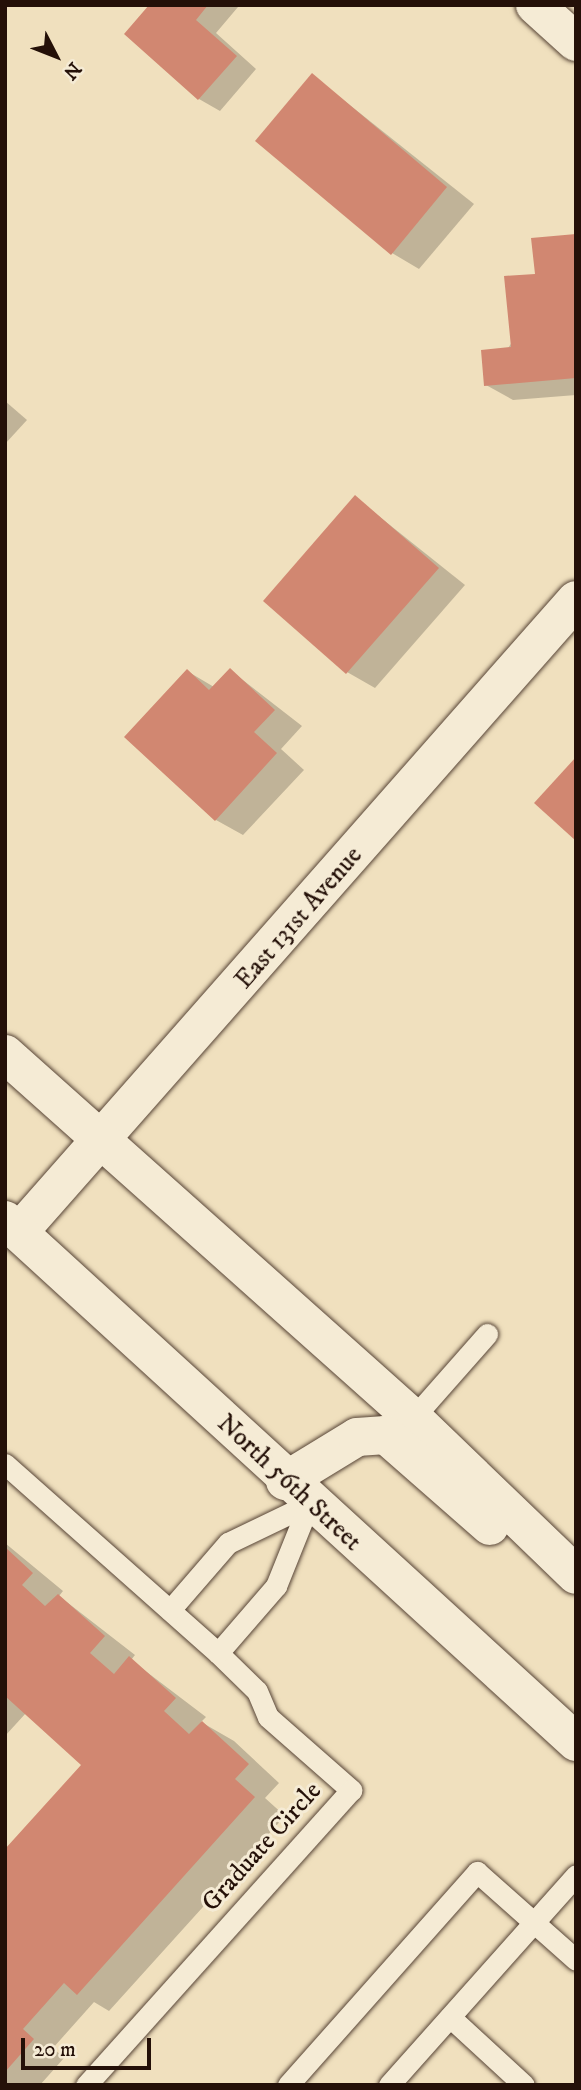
<!DOCTYPE html>
<style>
body{margin:0}
#map{position:relative;width:581px;height:2090px;overflow:hidden;background:#f0e0be;font-family:"IM FELL DW Pica",serif}
div>[style]{position:absolute}
.shadow>*{inset:0;background:#0003}
.building>*{inset:0;background:#d18771}
.roads{filter:drop-shadow(0 0 2px #574436) drop-shadow(0 0 2px #574436)}
.service>*{height:21px;margin:-10.5px;padding:0 10.5px;transform-origin:10.5px;border-radius:10.5px;background:#f5ebd5}
.minor>*{height:38px;margin:-19px;padding:0 19px;transform-origin:19px;border-radius:19px;background:#f5ebd5}
.secondary>*{height:38px;margin:-19px;padding:0 19px;transform-origin:19px;border-radius:19px;background:#f5ebd5}
span{translate:-50% -50%;white-space:nowrap;text-align:center;line-height:1.15;-webkit-text-stroke:6px #f5ebd5;paint-order:stroke}
.street-label{font-size:26px;color:#241008}
.frame{position:absolute;inset:0;border:7px solid #241008;pointer-events:none}
.north{position:absolute;left:21px;top:21px;width:70px;height:70px;-webkit-text-stroke:5px #f5ebd5;paint-order:stroke;rotate:132deg;font-size:19px;font-weight:700;line-height:28px;text-align:center;color:#241008}
.north::after{content:'';display:block;margin:auto;width:24px;height:32px;background:#241008;clip-path:polygon(50% 0,100% 100%,50% 72%,0 100%)}
.scale{position:absolute;left:21px;top:2038px;width:130px;height:32px;box-sizing:border-box;border:4px solid #241008;border-top:0;padding-left:9px;font-size:21px;line-height:24px;white-space:nowrap;color:#241008;-webkit-text-stroke:5px #f5ebd5;paint-order:stroke}
</style>
<div id="map">
<div class="shadow">
<i style="clip-path:polygon(151px 5px,238px 7px,216px 33px,256px 69px,220px 111px,199px 99px)"></i>
<i style="clip-path:polygon(312px 75px,474px 204px,419px 269px,392px 253px)"></i>
<i style="clip-path:polygon(576px 236px,576px 395px,513px 400px,486px 385px)"></i>
<i style="clip-path:polygon(5px 401px,27px 420px,5px 444px)"></i>
<i style="clip-path:polygon(356px 498px,465px 585px,375px 688px,347px 672px)"></i>
<i style="clip-path:polygon(230px 670px,302px 726px,281px 749px,304px 770px,243px 835px,216px 820px,187px 671px,214px 687px)"></i>
<i style="clip-path:polygon(5px 1543px,63px 1591px,59px 1596px,135px 1655px,131px 1660px,206px 1717px,201px 1722px,234px 1741px,279px 1783px,265px 1798px,285px 1816px,109px 2011px,94px 2002px,53px 2048px,64px 2058px,40px 2085px,5px 2085px,5px 1852px,84px 1765px,26px 1713px,5px 1736px)"></i>
</div>
<div class="building">
<i style="clip-path:polygon(149px 5px,208px 5px,196px 20px,237px 56px,198px 100px,124px 34px)"></i>
<i style="clip-path:polygon(312px 73px,447px 187px,391px 255px,255px 141px)"></i>
<i style="clip-path:polygon(576px 234px,576px 378px,484px 386px,481px 350px,511px 347px,504px 276px,535px 274px,531px 238px)"></i>
<i style="clip-path:polygon(355px 495px,439px 568px,346px 674px,263px 601px)"></i>
<i style="clip-path:polygon(230px 668px,275px 710px,254px 732px,277px 753px,215px 821px,124px 737px,187px 669px,209px 690px)"></i>
<i style="clip-path:polygon(576px 757px,576px 841px,534px 803px)"></i>
<i style="clip-path:polygon(5px 1547px,33px 1573px,22px 1585px,45px 1606px,58px 1594px,105px 1636px,90px 1653px,114px 1674px,129px 1656px,176px 1698px,164px 1711px,189px 1734px,202px 1721px,249px 1764px,235px 1779px,255px 1797px,77px 1995px,64px 1983px,23px 2029px,34px 2039px,5px 2072px,5px 1849px,81px 1765px,5px 1696px)"></i>
</div>
<div class="roads">
<div class="service">
<i style="left:413px;top:1418px;width:112px;rotate:-48.6deg"></i>
<i style="left:5px;top:1464px;width:285px;rotate:41.6deg"></i>
<i style="left:218px;top:1653px;width:54px;rotate:44.3deg"></i>
<i style="left:257px;top:1691px;width:28px;rotate:67deg"></i>
<i style="left:268px;top:1717px;width:111px;rotate:41.3deg"></i>
<i style="left:351px;top:1790px;width:397px;rotate:131.9deg"></i>
<i style="left:170px;top:1610px;width:89px;rotate:-49.1deg"></i>
<i style="left:228px;top:1543px;width:90px;rotate:-25.7deg"></i>
<i style="left:218px;top:1653px;width:89px;rotate:-49.1deg"></i>
<i style="left:276px;top:1586px;width:88px;rotate:-68.1deg"></i>
<i style="left:450px;top:2017px;width:100px;rotate:42.6deg"></i>
<i style="left:288px;top:2085px;width:285px;rotate:-48.4deg"></i>
<i style="left:477px;top:1872px;width:132px;rotate:41.6deg"></i>
<i style="left:389px;top:2085px;width:281px;rotate:-48.3deg"></i>
</div>
<div class="minor">
<i style="left:535px;top:5px;width:55px;rotate:42.1deg"></i>
<i style="left:19px;top:1232px;width:842px;rotate:-48.61deg"></i>
</div>
<div class="secondary">
<i style="left:5px;top:1054px;width:547px;rotate:41.74deg"></i>
<i style="left:413px;top:1418px;width:226px;rotate:43.9deg"></i>
<i style="left:5px;top:1220px;width:774px;rotate:42.43deg"></i>
<i style="left:285px;top:1481px;width:84px;rotate:-31.4deg"></i>
<i style="left:357px;top:1437px;width:29px;rotate:-4deg"></i>
<i style="left:386px;top:1435px;width:138px;rotate:41.2deg"></i>
</div>
</div>
<div class="street-label">
<span style="left:299px;top:918px;rotate:-49deg">East 131st Avenue</span>
<span style="left:289px;top:1483px;rotate:43deg">North 56th Street</span>
<span style="left:262px;top:1847px;rotate:-48deg">Graduate Circle</span>
</div>
<div class="frame"></div>
<div class="north">N</div>
<div class="scale">20 m</div>
</div>
